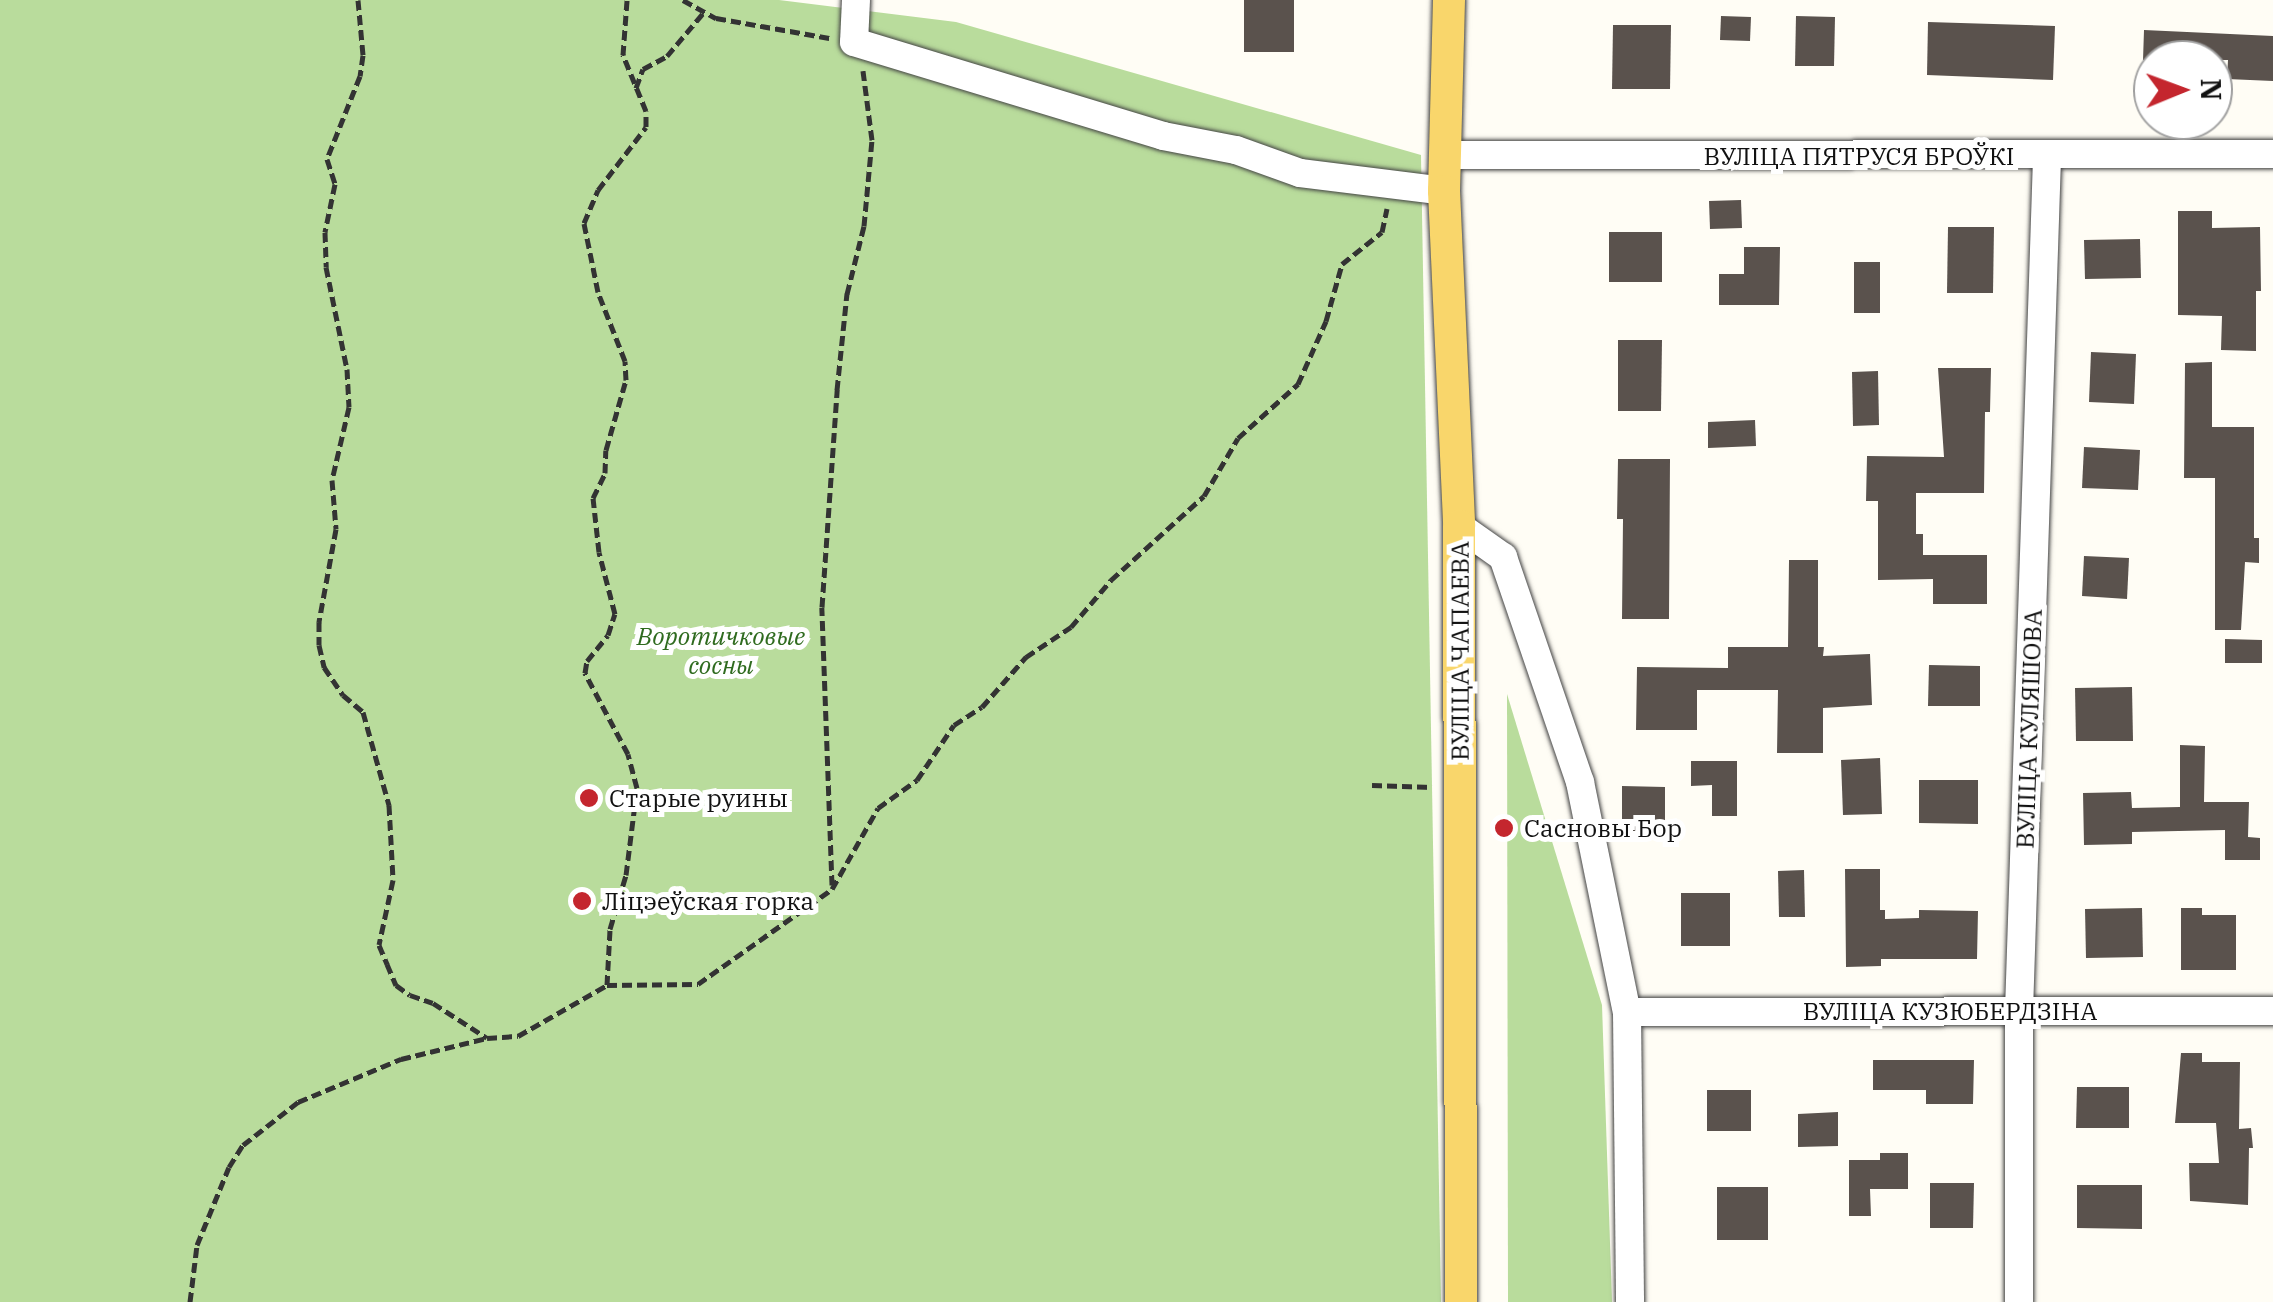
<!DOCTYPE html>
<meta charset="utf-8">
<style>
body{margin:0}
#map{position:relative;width:2273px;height:1302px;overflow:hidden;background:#fffdf5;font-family:"IBM Plex Serif",serif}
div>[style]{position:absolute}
.forest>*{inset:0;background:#b9dc9c}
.building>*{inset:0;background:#5a524d}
.path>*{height:5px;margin-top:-2.5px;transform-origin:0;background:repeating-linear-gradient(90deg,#333 0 10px,transparent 0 15px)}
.roads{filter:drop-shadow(0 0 2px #444) drop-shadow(0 0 2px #444)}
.minor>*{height:28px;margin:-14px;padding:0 14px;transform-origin:14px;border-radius:14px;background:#fff}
.major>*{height:32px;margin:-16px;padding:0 16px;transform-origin:16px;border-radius:16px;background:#f9d66b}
.dots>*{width:28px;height:28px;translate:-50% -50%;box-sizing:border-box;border:5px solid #fff;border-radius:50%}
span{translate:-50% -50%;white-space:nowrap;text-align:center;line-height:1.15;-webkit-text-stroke:10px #fff;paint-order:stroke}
.street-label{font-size:25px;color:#111}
.park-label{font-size:25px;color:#2f6b1f;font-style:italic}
.poi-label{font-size:25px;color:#111}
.left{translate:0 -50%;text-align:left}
.north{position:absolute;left:2133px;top:40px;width:100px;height:100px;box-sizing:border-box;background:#fff;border:2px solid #a0a0a0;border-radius:50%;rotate:89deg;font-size:28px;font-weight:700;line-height:40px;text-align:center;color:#111}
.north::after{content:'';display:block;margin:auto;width:35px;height:45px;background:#c4262e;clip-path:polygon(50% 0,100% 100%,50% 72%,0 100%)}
</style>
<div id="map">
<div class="forest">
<i style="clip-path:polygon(0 0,779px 0,956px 22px,1421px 155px,1441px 1302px,0 1302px)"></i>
<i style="clip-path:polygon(1507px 694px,1602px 1005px,1612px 1302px,1508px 1302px)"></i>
</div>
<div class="building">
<i style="clip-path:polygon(1244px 0,1294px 0,1294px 52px,1244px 52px)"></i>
<i style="clip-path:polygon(1721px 16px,1751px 17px,1750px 41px,1720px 40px)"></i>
<i style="clip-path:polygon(1796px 16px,1835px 17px,1834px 66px,1795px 66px)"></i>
<i style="clip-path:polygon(1928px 22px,2055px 26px,2053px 80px,1927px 75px)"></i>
<i style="clip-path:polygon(1613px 25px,1671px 25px,1670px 89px,1612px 89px)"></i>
<i style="clip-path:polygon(2144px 30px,2273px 36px,2273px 81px,2227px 79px,2228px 60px,2143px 60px)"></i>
<i style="clip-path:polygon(1741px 200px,1742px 228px,1710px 229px,1709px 201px)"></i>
<i style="clip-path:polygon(2178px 211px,2212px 211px,2212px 228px,2260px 227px,2261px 291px,2256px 291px,2256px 351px,2221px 350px,2222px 316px,2178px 315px)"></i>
<i style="clip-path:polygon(1948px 227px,1994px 227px,1993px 293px,1947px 293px)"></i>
<i style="clip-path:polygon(1609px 232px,1662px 232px,1662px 282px,1609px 282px)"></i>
<i style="clip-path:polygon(2140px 239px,2141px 278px,2085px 279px,2084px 240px)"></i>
<i style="clip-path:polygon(1744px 247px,1780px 247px,1779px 305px,1719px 305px,1719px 274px,1744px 274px)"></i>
<i style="clip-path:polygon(1854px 262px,1880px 262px,1880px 313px,1854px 313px)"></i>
<i style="clip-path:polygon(1618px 340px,1662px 340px,1661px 411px,1618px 411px)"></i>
<i style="clip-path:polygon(2091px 352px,2136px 354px,2134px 404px,2089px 402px)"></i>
<i style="clip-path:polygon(2212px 362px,2212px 427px,2254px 427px,2254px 538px,2259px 538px,2259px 563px,2245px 562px,2241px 630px,2215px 630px,2215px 478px,2184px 478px,2185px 363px)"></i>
<i style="clip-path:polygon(1938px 368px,1991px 368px,1990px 412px,1985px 412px,1984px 493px,1916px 493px,1916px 534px,1923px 534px,1923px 555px,1987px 555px,1987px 604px,1933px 604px,1933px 579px,1878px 580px,1878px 501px,1866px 501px,1867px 456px,1944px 457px)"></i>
<i style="clip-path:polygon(1878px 371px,1879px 425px,1853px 426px,1852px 372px)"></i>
<i style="clip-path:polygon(1755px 420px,1756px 446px,1708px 448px,1708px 422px)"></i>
<i style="clip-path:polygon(2084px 447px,2140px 450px,2138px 490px,2082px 488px)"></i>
<i style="clip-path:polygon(1618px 459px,1670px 459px,1669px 619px,1622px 619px,1623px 519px,1617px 519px)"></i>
<i style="clip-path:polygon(2084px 556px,2129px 558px,2127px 599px,2082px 596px)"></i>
<i style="clip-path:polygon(1789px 560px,1818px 560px,1818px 647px,1824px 647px,1823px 656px,1870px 654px,1872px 705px,1823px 708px,1823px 753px,1777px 753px,1778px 690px,1697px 690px,1697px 730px,1636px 730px,1637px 667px,1728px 668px,1728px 647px,1788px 647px)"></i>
<i style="clip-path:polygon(2225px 639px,2262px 640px,2262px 663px,2225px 663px)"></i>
<i style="clip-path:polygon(1929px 665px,1980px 666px,1980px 706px,1928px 706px)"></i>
<i style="clip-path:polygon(2132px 687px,2133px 741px,2076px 741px,2075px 688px)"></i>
<i style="clip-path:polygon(2180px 745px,2205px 746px,2204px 802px,2249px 802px,2248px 837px,2260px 838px,2260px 860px,2225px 860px,2225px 830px,2132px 832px,2132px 844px,2084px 845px,2083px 793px,2131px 792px,2132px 808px,2180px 807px)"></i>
<i style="clip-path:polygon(1880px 758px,1882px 814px,1843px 815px,1841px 760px)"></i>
<i style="clip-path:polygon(1691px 761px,1737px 761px,1737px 816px,1712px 816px,1712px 785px,1691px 786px)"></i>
<i style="clip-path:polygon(1919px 780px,1978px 780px,1978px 824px,1919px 823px)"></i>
<i style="clip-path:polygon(1622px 786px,1665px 787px,1665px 834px,1622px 834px)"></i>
<i style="clip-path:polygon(1845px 869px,1880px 869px,1880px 910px,1885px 910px,1885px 919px,1919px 918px,1919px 910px,1978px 911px,1977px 959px,1881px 959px,1881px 966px,1846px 967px)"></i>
<i style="clip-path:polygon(1804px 870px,1805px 917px,1779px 917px,1778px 871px)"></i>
<i style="clip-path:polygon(1681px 893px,1730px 893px,1730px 946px,1681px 946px)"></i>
<i style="clip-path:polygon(2142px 908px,2143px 957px,2086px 958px,2085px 909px)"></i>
<i style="clip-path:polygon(2181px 908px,2202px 908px,2202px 915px,2236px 915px,2236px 970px,2181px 970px)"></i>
<i style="clip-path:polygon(2181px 1053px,2202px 1053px,2202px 1062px,2240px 1062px,2239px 1129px,2251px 1128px,2253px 1148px,2249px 1148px,2248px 1205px,2190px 1201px,2189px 1163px,2219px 1163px,2216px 1123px,2175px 1123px)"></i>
<i style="clip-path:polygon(1873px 1060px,1974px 1060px,1973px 1104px,1926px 1104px,1926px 1090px,1873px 1090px)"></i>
<i style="clip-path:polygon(2077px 1087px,2129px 1087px,2129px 1128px,2076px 1128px)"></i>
<i style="clip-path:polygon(1707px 1090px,1751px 1090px,1751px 1131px,1707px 1131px)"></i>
<i style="clip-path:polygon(1838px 1112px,1838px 1146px,1798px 1147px,1798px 1114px)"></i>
<i style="clip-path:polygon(1880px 1153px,1908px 1153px,1908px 1189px,1870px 1189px,1871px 1216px,1849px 1216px,1849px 1160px,1880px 1160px)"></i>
<i style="clip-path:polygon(1930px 1183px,1974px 1183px,1973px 1228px,1930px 1228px)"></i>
<i style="clip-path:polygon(2077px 1185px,2142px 1185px,2142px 1229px,2077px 1228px)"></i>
<i style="clip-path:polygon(1717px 1187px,1768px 1187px,1768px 1240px,1717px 1240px)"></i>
</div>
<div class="path">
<i style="left:358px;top:0;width:55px;rotate:84.8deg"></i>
<i style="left:363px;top:55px;width:21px;rotate:98deg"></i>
<i style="left:360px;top:76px;width:89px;rotate:111.7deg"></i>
<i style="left:327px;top:159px;width:26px;rotate:72deg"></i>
<i style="left:335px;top:184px;width:49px;rotate:101.8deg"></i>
<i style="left:325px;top:232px;width:35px;rotate:88deg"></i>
<i style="left:326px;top:267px;width:104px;rotate:78.4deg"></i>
<i style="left:347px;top:369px;width:38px;rotate:87deg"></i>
<i style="left:349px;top:407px;width:75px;rotate:103.1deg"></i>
<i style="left:332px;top:480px;width:49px;rotate:85.3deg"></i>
<i style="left:336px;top:529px;width:95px;rotate:100.4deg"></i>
<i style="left:319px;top:622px;width:23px;rotate:90deg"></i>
<i style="left:319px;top:645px;width:23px;rotate:77deg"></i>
<i style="left:324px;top:667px;width:34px;rotate:56deg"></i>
<i style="left:343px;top:695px;width:26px;rotate:40deg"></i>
<i style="left:363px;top:712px;width:97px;rotate:74.4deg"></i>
<i style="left:389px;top:805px;width:75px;rotate:86.9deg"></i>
<i style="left:393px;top:880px;width:66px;rotate:102.2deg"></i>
<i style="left:379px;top:945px;width:21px;rotate:67deg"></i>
<i style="left:387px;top:964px;width:23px;rotate:67deg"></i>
<i style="left:396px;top:985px;width:17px;rotate:36deg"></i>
<i style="left:410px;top:995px;width:24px;rotate:19deg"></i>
<i style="left:433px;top:1003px;width:64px;rotate:32.9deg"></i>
<i style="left:683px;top:0;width:38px;rotate:29deg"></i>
<i style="left:716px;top:18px;width:115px;rotate:10deg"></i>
<i style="left:636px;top:88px;width:20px;rotate:-70deg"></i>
<i style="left:643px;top:69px;width:27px;rotate:-28deg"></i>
<i style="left:667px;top:56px;width:57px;rotate:-49.9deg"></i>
<i style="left:1372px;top:785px;width:60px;rotate:1.9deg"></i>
<i style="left:832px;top:885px;width:278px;rotate:-92.1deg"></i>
<i style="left:822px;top:607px;width:218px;rotate:-86deg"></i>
<i style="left:837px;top:390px;width:97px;rotate:-84.1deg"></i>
<i style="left:847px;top:294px;width:70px;rotate:-76deg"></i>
<i style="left:864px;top:226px;width:86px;rotate:-84.7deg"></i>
<i style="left:872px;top:140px;width:70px;rotate:-97.4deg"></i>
<i style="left:607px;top:985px;width:56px;rotate:-86.9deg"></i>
<i style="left:610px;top:929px;width:56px;rotate:-73.5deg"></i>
<i style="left:626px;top:875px;width:88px;rotate:-82.8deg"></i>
<i style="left:637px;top:788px;width:35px;rotate:-105deg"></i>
<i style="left:628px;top:754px;width:92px;rotate:-118deg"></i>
<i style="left:585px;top:673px;width:12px;rotate:-81deg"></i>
<i style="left:587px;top:661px;width:33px;rotate:-51deg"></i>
<i style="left:608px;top:635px;width:22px;rotate:-72deg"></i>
<i style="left:615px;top:614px;width:64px;rotate:-104.5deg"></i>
<i style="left:599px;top:552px;width:54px;rotate:-96.3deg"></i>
<i style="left:593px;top:498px;width:28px;rotate:-64deg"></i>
<i style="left:605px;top:473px;width:23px;rotate:-88deg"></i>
<i style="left:606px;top:450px;width:73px;rotate:-74.1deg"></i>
<i style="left:626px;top:380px;width:19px;rotate:-93deg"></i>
<i style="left:625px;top:361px;width:74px;rotate:-111.4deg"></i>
<i style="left:598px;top:292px;width:70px;rotate:-101.5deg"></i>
<i style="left:584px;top:223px;width:36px;rotate:-67deg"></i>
<i style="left:598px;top:190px;width:79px;rotate:-52.7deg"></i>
<i style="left:646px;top:127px;width:16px;rotate:-90deg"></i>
<i style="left:646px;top:111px;width:61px;rotate:-112.3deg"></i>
<i style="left:623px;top:55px;width:55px;rotate:-85.8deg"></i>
<i style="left:190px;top:1302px;width:57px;rotate:-83deg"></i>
<i style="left:197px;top:1245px;width:84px;rotate:-67.7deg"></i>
<i style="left:229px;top:1167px;width:26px;rotate:-58deg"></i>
<i style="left:243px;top:1145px;width:70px;rotate:-38deg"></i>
<i style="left:298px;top:1102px;width:112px;rotate:-22.7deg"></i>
<i style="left:401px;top:1059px;width:89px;rotate:-13.7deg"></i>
<i style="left:487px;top:1038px;width:31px;rotate:-4deg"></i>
<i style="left:518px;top:1036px;width:103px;rotate:-29.8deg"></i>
<i style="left:607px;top:985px;width:91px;rotate:-0.6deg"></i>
<i style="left:698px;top:984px;width:164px;rotate:-35.3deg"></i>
<i style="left:832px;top:889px;width:93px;rotate:-60.4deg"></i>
<i style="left:878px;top:808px;width:48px;rotate:-35.7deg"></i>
<i style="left:917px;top:780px;width:66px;rotate:-56.1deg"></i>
<i style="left:954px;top:725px;width:33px;rotate:-33deg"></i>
<i style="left:982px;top:707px;width:67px;rotate:-48.7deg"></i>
<i style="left:1026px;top:657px;width:54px;rotate:-33.7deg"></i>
<i style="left:1071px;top:627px;width:62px;rotate:-49.6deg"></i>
<i style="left:1111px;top:580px;width:125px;rotate:-42.1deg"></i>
<i style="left:1204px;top:496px;width:67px;rotate:-59.6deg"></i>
<i style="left:1238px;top:438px;width:81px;rotate:-42deg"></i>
<i style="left:1298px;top:384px;width:69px;rotate:-66deg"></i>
<i style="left:1326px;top:321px;width:59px;rotate:-74.3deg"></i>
<i style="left:1342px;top:264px;width:51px;rotate:-38.7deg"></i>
<i style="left:1382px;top:232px;width:24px;rotate:-78deg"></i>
</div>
<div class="roads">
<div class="minor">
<i style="left:856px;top:0;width:42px;rotate:92.7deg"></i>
<i style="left:854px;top:42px;width:323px;rotate:16.9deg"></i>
<i style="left:1163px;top:136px;width:74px;rotate:10.9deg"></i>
<i style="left:1236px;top:150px;width:68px;rotate:19.8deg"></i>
<i style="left:1300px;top:173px;width:145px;rotate:7.1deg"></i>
<i style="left:1445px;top:155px;width:828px;rotate:-0.07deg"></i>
<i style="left:1459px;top:526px;width:54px;rotate:35.2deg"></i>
<i style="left:1503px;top:557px;width:238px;rotate:71.1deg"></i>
<i style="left:1580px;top:782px;width:235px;rotate:78.5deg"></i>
<i style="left:1627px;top:1012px;width:290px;rotate:89.4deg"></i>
<i style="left:1627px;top:1012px;width:646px;rotate:-0.09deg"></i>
<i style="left:2019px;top:1302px;width:291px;rotate:-90deg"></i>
<i style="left:2019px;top:1011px;width:855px;rotate:-88.12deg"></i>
</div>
<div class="major">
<i style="left:1449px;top:0;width:191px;rotate:91.5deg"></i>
<i style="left:1444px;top:191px;width:335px;rotate:87.4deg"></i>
<i style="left:1459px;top:526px;width:776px;rotate:89.85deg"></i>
</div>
</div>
<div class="dots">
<i style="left:589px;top:798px;background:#c4262e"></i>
<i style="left:1504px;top:828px;background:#c4262e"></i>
<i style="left:582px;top:901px;background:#c4262e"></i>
</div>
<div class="street-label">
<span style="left:1859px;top:156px">ВУЛІЦА ПЯТРУСЯ БРОЎКІ</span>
<span style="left:1460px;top:651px;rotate:-90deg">ВУЛІЦА ЧАПАЕВА</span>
<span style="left:2029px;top:729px;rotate:-88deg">ВУЛІЦА КУЛЯШОВА</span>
<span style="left:1950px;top:1011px">ВУЛІЦА КУЗЮБЕРДЗІНА</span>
</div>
<div class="park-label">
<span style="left:721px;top:651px">Воротичковые<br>сосны</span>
</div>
<div class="poi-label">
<span class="left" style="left:609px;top:798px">Старые руины</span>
<span class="left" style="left:1524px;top:828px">Сасновы Бор</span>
<span class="left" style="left:602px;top:901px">Ліцэеўская горка</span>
</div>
<div class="north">N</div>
</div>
